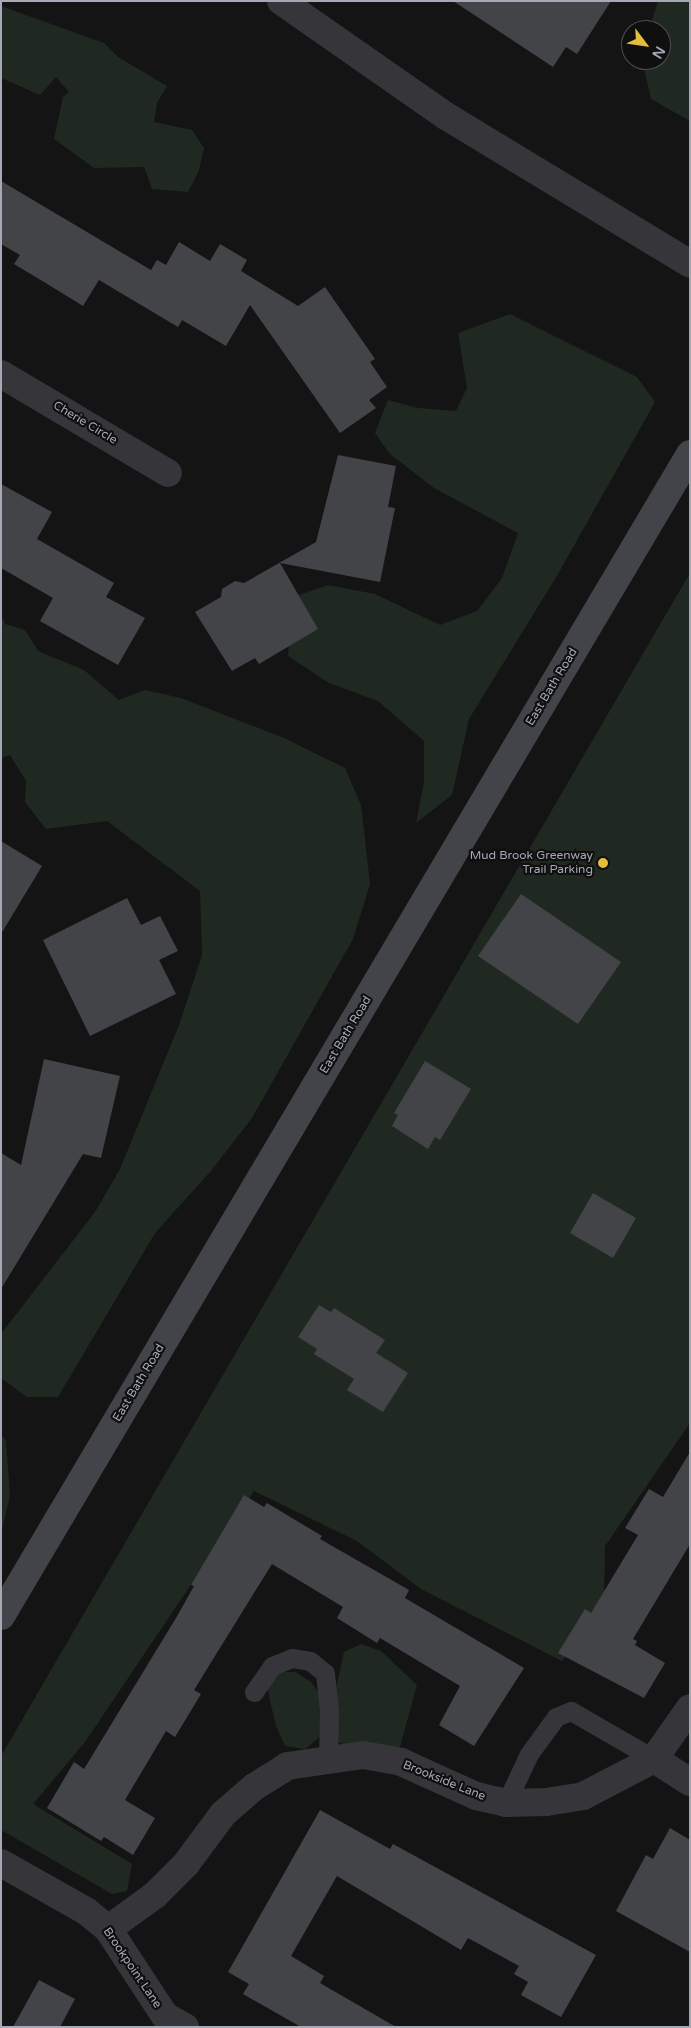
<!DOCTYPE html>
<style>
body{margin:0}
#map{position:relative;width:691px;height:2028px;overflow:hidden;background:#141415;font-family:"Varela Round",sans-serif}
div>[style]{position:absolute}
.green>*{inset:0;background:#202822}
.building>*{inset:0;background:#434448}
.lane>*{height:19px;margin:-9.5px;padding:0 9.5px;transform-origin:9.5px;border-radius:9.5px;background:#35353a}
.street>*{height:28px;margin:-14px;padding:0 14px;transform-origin:14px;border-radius:14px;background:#35353a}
.secondary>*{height:28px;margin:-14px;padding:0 14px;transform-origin:14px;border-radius:14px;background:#43444a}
.dots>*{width:14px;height:14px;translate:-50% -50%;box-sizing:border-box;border:2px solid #0f0f10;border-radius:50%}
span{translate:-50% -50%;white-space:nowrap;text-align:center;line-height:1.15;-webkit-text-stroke:4.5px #0f0f10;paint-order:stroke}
.street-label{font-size:12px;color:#a6a9b5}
.poi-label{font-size:12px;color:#a6a9b5}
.right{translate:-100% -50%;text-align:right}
.frame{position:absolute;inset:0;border:2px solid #a6a9b5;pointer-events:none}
.north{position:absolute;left:621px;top:20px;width:50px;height:50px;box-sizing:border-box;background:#0f0f10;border:1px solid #4b4d52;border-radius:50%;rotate:121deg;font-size:14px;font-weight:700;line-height:20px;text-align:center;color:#a6a9b5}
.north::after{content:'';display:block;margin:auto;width:18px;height:22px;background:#e5bd3c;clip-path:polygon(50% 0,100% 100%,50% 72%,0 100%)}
</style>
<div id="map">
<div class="green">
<i style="clip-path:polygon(658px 1px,690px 1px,690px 121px,651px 99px,642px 60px,661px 60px,661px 30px,649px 30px)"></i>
<i style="clip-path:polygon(1px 6px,104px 43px,118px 57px,167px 86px,157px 103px,154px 122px,192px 130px,204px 148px,199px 170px,188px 192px,152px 189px,144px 167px,94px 168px,54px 139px,63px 97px,69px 92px,56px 77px,40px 95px,1px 78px)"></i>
<i style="clip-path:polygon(510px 314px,637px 377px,655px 402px,558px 574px,469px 719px,452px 795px,416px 823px,424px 782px,424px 741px,378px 701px,329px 683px,288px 656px,293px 597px,328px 585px,375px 594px,440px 625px,477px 611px,502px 578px,518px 533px,434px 488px,390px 454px,375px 433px,388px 400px,418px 408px,456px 411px,467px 388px,458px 333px)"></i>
<i style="clip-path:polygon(690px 573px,690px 1423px,605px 1546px,604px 1603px,562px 1661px,421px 1589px,357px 1541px,254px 1491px,85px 1742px,33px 1804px,132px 1864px,127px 1891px,112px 1894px,1px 1830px,1px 1756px)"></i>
<i style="clip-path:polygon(1px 614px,5px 624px,25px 630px,38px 651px,84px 670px,119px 700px,145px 690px,181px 698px,284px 738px,345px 768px,361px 805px,370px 884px,353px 939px,252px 1118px,210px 1172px,155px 1233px,58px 1397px,27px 1397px,1px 1378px,1px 1334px,95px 1212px,120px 1169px,179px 1025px,202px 955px,200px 891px,107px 821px,46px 829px,25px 802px,26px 781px,10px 755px,1px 758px)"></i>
<i style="clip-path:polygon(1px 1435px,6px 1440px,10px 1496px,1px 1534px)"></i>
<i style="clip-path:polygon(361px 1644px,381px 1651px,417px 1685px,398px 1754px,360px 1752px,332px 1739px,335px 1693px,344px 1652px)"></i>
<i style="clip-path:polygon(273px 1672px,296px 1672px,312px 1683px,322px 1698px,321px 1736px,305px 1749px,285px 1746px,276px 1726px,267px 1687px)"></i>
</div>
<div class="building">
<i style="clip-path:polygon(453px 1px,611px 1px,577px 54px,566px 47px,553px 67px)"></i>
<i style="clip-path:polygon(1px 181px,151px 270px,157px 260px,166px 265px,179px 242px,210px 261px,220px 244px,247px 260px,241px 271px,298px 306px,325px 287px,375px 359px,370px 362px,387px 387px,369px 400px,376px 408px,340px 433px,250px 305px,226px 346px,182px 320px,178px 327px,99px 280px,83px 306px,44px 282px,14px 264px,20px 255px,1px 244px)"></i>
<i style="clip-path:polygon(338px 455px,396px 466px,388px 507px,395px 508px,380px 582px,280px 563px,318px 629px,259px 664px,255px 658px,232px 671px,195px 612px,221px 597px,222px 589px,235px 581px,244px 583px,316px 542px)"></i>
<i style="clip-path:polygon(1px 484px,52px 512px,37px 539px,114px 583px,106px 597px,145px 618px,118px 665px,40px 621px,53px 598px,1px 568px)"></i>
<i style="clip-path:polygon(1px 841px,42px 866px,1px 934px)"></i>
<i style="clip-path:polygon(521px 894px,621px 962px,578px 1024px,478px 956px)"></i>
<i style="clip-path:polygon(127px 898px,141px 925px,160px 916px,178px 951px,159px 960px,176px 994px,90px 1036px,43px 940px)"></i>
<i style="clip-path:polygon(44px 1059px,120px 1076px,101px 1158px,83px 1154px,1px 1289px,1px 1153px,21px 1165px)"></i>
<i style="clip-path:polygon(425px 1061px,471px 1089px,440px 1140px,435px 1137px,428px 1149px,392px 1126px,398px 1115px,394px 1113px)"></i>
<i style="clip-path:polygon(593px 1193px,636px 1218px,613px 1258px,570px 1233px)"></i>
<i style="clip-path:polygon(319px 1305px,331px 1312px,334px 1308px,385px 1340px,376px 1353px,408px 1373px,383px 1412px,347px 1390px,354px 1379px,314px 1354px,317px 1349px,298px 1337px)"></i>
<i style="clip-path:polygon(690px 1452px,690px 1544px,633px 1639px,637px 1641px,635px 1645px,665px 1663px,644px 1698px,558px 1653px,585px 1609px,591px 1613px,638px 1535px,625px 1528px,649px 1489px,663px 1497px)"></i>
<i style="clip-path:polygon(244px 1495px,264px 1507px,267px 1503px,322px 1536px,320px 1539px,409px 1590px,405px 1598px,524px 1668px,474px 1746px,439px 1725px,460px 1686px,380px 1638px,377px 1643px,337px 1618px,343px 1607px,272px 1564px,194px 1690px,201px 1694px,175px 1737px,166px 1731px,125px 1800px,155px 1818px,133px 1855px,104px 1837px,101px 1841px,47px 1808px,74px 1762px,84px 1769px,176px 1618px,194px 1586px,191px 1585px)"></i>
<i style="clip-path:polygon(320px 1810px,390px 1849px,393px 1844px,596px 1955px,561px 2017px,521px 1995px,528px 1982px,514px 1974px,519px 1966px,468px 1938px,461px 1950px,337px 1876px,291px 1956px,324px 1976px,320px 1983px,396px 2027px,301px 2027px,243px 1994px,249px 1984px,228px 1972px)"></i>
<i style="clip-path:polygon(670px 1828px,690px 1840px,690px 1952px,616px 1911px,646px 1855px,653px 1859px)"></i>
<i style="clip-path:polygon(39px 1980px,75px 1999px,60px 2027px,13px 2027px)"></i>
</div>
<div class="lane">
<i style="left:254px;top:1692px;width:32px;rotate:-55deg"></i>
<i style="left:272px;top:1666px;width:22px;rotate:-22deg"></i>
<i style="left:292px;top:1658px;width:18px;rotate:9deg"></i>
<i style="left:310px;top:1661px;width:19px;rotate:39deg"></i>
<i style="left:325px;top:1673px;width:39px;rotate:84deg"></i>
<i style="left:329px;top:1712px;width:46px;rotate:91.2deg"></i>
<i style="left:506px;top:1803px;width:54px;rotate:-64.9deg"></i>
<i style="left:529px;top:1754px;width:46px;rotate:-53.9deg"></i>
<i style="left:556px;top:1717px;width:16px;rotate:-22deg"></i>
<i style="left:571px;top:1711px;width:96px;rotate:30deg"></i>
</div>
<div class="street">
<i style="left:281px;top:1px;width:201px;rotate:34.9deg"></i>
<i style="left:446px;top:116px;width:285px;rotate:31.2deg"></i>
<i style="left:1px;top:374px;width:194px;rotate:30.7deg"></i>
<i style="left:654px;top:1759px;width:43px;rotate:32.6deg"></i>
<i style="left:1px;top:1863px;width:98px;rotate:29.5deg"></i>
<i style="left:86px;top:1911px;width:28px;rotate:39deg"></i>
<i style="left:108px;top:1929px;width:104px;rotate:56.8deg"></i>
<i style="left:165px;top:2016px;width:23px;rotate:29deg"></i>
<i style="left:108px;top:1929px;width:58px;rotate:-35.9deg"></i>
<i style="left:155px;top:1895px;width:44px;rotate:-45deg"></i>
<i style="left:186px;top:1864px;width:62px;rotate:-53.5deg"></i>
<i style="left:223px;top:1814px;width:41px;rotate:-41.1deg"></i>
<i style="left:254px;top:1787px;width:39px;rotate:-32deg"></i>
<i style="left:287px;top:1766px;width:77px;rotate:-8.2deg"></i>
<i style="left:363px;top:1755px;width:39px;rotate:10deg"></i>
<i style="left:401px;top:1762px;width:82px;rotate:24.4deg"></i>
<i style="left:476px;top:1796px;width:31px;rotate:13deg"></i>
<i style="left:506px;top:1803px;width:40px;rotate:-1.4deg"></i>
<i style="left:546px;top:1802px;width:37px;rotate:-9deg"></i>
<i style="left:583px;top:1796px;width:80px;rotate:-27.5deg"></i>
<i style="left:654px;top:1759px;width:62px;rotate:-54.8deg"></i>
</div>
<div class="secondary">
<i style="left:1px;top:1616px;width:1351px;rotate:-59.33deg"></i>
</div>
<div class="dots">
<i style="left:603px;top:863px;background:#e5bd3c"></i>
</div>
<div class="street-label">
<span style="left:85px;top:423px;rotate:31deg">Cherie Circle</span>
<span style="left:552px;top:687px;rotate:-59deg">East Bath Road</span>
<span style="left:346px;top:1035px;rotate:-59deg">East Bath Road</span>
<span style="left:139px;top:1383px;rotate:-59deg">East Bath Road</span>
<span style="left:444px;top:1781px;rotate:22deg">Brookside Lane</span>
<span style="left:132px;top:1968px;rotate:56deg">Brookpoint Lane</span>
</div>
<div class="poi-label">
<span class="right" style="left:593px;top:863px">Mud Brook Greenway<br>Trail Parking</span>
</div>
<div class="frame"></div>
<div class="north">N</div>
</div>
